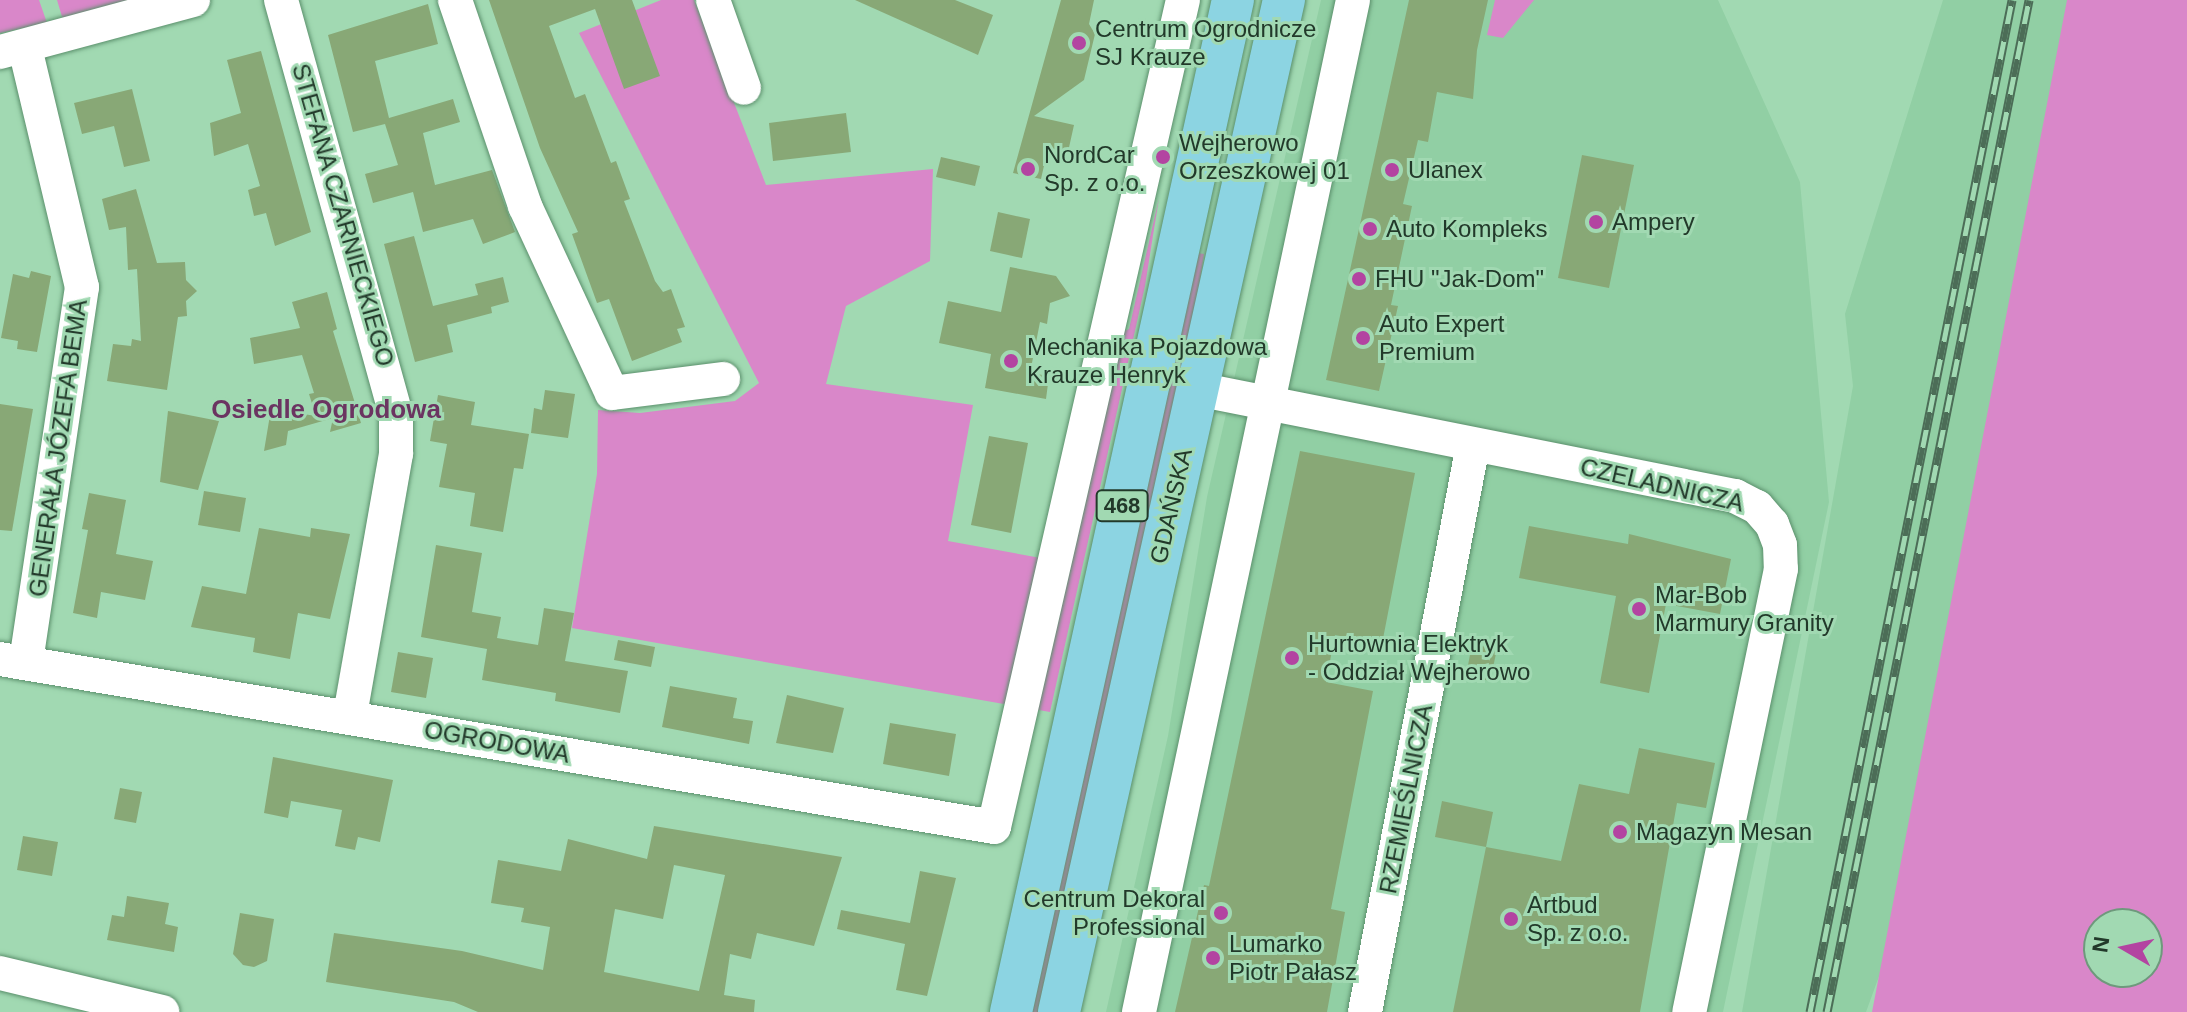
<!DOCTYPE html>
<meta charset="utf-8">
<style>
body{margin:0}
#map{position:relative;width:2187px;height:1012px;overflow:hidden;background:#a1d9b2;font-family:Helvetica,sans-serif}
div>[style]{position:absolute}
.built>*{inset:0;background:#91cfa4}
.green>*{inset:0;background:#d987c9}
.building>*{inset:0;background:#88a876}
.roads{filter:drop-shadow(0 0 2px #5b906c) drop-shadow(0 0 2px #5b906c)}
.minor>*{height:34px;margin:-17px;padding:0 17px;transform-origin:17px;border-radius:17px;background:#fff}
.major>*{height:42px;margin:-21px;padding:0 21px;transform-origin:21px;border-radius:21px;background:#8cd4e2}
.rail>*{height:9px;margin-top:-4.5px;transform-origin:0;background:repeating-linear-gradient(90deg,#a1d9b2 0 18px,#4c6d57 0 36px);box-sizing:border-box;border-block:2px solid #4c6d57}
.dots>*{width:22px;height:22px;translate:-50% -50%;box-sizing:border-box;border:4px solid #a1d9b2;border-radius:50%}
span{translate:-50% -50%;white-space:nowrap;text-align:center;line-height:1.15;-webkit-text-stroke:6px #a1d9b2;paint-order:stroke}
.shield-label span{padding:2px 6px;background:#a1d9b2;border:2px solid;border-radius:6px;-webkit-text-stroke-width:0}
.shield-label{font-size:22px;color:#22392a;font-weight:700}
.poi-label{font-size:24px;color:#22392a}
.left{translate:0 -50%;text-align:left}
.right{translate:-100% -50%;text-align:right}
.street-label{font-size:24px;color:#22392a}
.neighbourhood-label{font-size:26px;color:#6b3461;font-weight:700}
.north{position:absolute;left:2083px;top:908px;width:80px;height:80px;box-sizing:border-box;background:#a1d9b2;border:2px solid #6e997c;border-radius:50%;rotate:279deg;font-size:22px;font-weight:700;line-height:32px;text-align:center;color:#22392a}
.north::after{content:'';display:block;margin:auto;width:28px;height:36px;background:#b344a1;clip-path:polygon(50% 0,100% 100%,50% 72%,0 100%)}
</style>
<div id="map">
<div class="built">
<i style="clip-path:polygon(1321px 0,1718px 0,1800px 182px,1829px 502px,1723px 1012px,1106px 1012px,1168px 736px,1207px 497px)"></i>
<i style="clip-path:polygon(1943px 0,2074px 0,1886px 957px,1866px 1012px,1742px 1012px,1853px 386px,1845px 314px)"></i>
</div>
<div class="green">
<i style="clip-path:polygon(0 0,39px 0,47px 23px,0 33px)"></i>
<i style="clip-path:polygon(57px 0,132px 0,63px 20px)"></i>
<i style="clip-path:polygon(661px 0,694px 0,766px 185px,933px 169px,930px 261px,846px 306px,826px 384px,973px 405px,948px 541px,1046px 559px,1122px 332px,1129px 329px,1159px 198px,1145px 286px,1050px 712px,572px 628px,597px 474px,598px 410px,640px 413px,735px 401px,759px 383px,579px 33px)"></i>
<i style="clip-path:polygon(1495px 0,1534px 0,1503px 38px,1487px 35px)"></i>
<i style="clip-path:polygon(evenodd,2067px 0,2187px 0,2187px 1012px,1872px 1012px,2067px 0,2099px 924px,2147px 924px,2147px 972px,2099px 972px,2099px 924px)"></i>
<i style="clip-path:polygon(1191px 252px,1204px 254px,1197px 300px,1042px 1012px,1023px 1012px)"></i>
</div>
<div class="building">
<i style="clip-path:polygon(489px 0,632px 0,660px 76px,624px 89px,595px 9px,549px 26px,575px 98px,585px 94px,611px 163px,616px 161px,630px 199px,624px 201px,655px 281px,663px 292px,671px 289px,685px 327px,677px 329px,682px 342px,632px 361px,609px 299px,597px 303px,572px 234px,578px 232px,540px 148px)"></i>
<i style="clip-path:polygon(855px 0,955px 0,993px 15px,978px 55px)"></i>
<i style="clip-path:polygon(1061px 0,1094px 0,1089px 24px,1095px 34px,1084px 80px,1034px 116px,1074px 125px,1068px 152px,1048px 148px,1041px 179px,1013px 173px)"></i>
<i style="clip-path:polygon(1409px 0,1488px 0,1477px 50px,1473px 99px,1437px 92px,1428px 142px,1418px 140px,1403px 204px,1412px 206px,1391px 305px,1398px 306px,1379px 391px,1326px 380px)"></i>
<i style="clip-path:polygon(428px 4px,438px 44px,375px 61px,389px 118px,453px 99px,460px 122px,423px 133px,435px 185px,492px 170px,515px 232px,483px 244px,473px 219px,423px 232px,413px 192px,373px 203px,365px 174px,398px 165px,385px 124px,353px 132px,328px 35px)"></i>
<i style="clip-path:polygon(261px 51px,311px 232px,275px 246px,266px 213px,254px 216px,248px 190px,260px 186px,248px 144px,214px 156px,210px 123px,241px 113px,227px 60px)"></i>
<i style="clip-path:polygon(132px 89px,150px 161px,124px 167px,114px 126px,82px 134px,74px 103px)"></i>
<i style="clip-path:polygon(846px 113px,851px 152px,773px 161px,769px 123px)"></i>
<i style="clip-path:polygon(1582px 155px,1634px 165px,1609px 288px,1558px 278px)"></i>
<i style="clip-path:polygon(941px 157px,980px 166px,975px 186px,936px 177px)"></i>
<i style="clip-path:polygon(136px 189px,157px 263px,185px 262px,186px 280px,197px 291px,186px 301px,187px 316px,178px 317px,167px 390px,107px 381px,113px 344px,131px 346px,132px 339px,141px 341px,137px 269px,128px 270px,126px 227px,109px 230px,102px 199px)"></i>
<i style="clip-path:polygon(998px 212px,1030px 219px,1022px 258px,990px 251px)"></i>
<i style="clip-path:polygon(414px 236px,433px 306px,478px 295px,475px 284px,503px 277px,509px 302px,491px 307px,492px 313px,447px 325px,453px 352px,415px 362px,384px 244px)"></i>
<i style="clip-path:polygon(1010px 267px,1056px 276px,1070px 296px,1050px 303px,1047px 324px,1040px 322px,1030px 373px,1049px 376px,1046px 399px,985px 388px,991px 354px,939px 343px,948px 301px,1001px 312px)"></i>
<i style="clip-path:polygon(31px 271px,51px 276px,37px 352px,17px 349px,18px 341px,1px 338px,13px 274px,29px 278px)"></i>
<i style="clip-path:polygon(327px 292px,337px 329px,333px 331px,361px 423px,330px 432px,333px 418px,288px 431px,286px 445px,264px 451px,271px 409px,316px 416px,309px 394px,314px 393px,302px 355px,254px 364px,250px 338px,300px 328px,292px 302px)"></i>
<i style="clip-path:polygon(545px 390px,575px 394px,568px 438px,531px 433px,534px 408px,542px 410px)"></i>
<i style="clip-path:polygon(438px 395px,475px 402px,471px 425px,529px 434px,523px 469px,514px 468px,503px 532px,470px 526px,475px 493px,439px 487px,447px 444px,430px 441px)"></i>
<i style="clip-path:polygon(0 404px,33px 409px,12px 531px,0 530px)"></i>
<i style="clip-path:polygon(168px 411px,219px 421px,198px 490px,160px 482px)"></i>
<i style="clip-path:polygon(989px 436px,1028px 443px,1011px 533px,971px 525px)"></i>
<i style="clip-path:polygon(1300px 451px,1415px 473px,1382px 644px,1335px 635px,1326px 682px,1373px 691px,1331px 909px,1345px 912px,1327px 1012px,1175px 1012px,1204px 885px,1209px 886px)"></i>
<i style="clip-path:polygon(204px 491px,246px 498px,240px 532px,198px 525px)"></i>
<i style="clip-path:polygon(89px 493px,126px 500px,116px 554px,153px 561px,145px 600px,101px 592px,97px 618px,73px 613px,88px 530px,82px 529px)"></i>
<i style="clip-path:polygon(1529px 526px,1628px 544px,1629px 534px,1731px 559px,1720px 614px,1666px 604px,1649px 693px,1600px 683px,1616px 596px,1519px 578px)"></i>
<i style="clip-path:polygon(259px 528px,310px 537px,311px 528px,350px 534px,330px 619px,298px 613px,290px 659px,253px 652px,255px 638px,191px 627px,202px 586px,246px 594px)"></i>
<i style="clip-path:polygon(436px 545px,482px 553px,472px 612px,501px 617px,497px 638px,538px 645px,544px 608px,574px 613px,565px 661px,628px 671px,620px 713px,555px 701px,556px 693px,482px 680px,487px 649px,421px 637px)"></i>
<i style="clip-path:polygon(618px 640px,655px 647px,651px 667px,614px 660px)"></i>
<i style="clip-path:polygon(1472px 644px,1497px 649px,1490px 681px,1466px 676px)"></i>
<i style="clip-path:polygon(398px 652px,433px 658px,426px 698px,391px 692px)"></i>
<i style="clip-path:polygon(670px 686px,737px 698px,733px 718px,753px 721px,749px 744px,662px 727px)"></i>
<i style="clip-path:polygon(787px 695px,844px 708px,833px 753px,776px 743px)"></i>
<i style="clip-path:polygon(890px 723px,956px 734px,949px 776px,883px 764px)"></i>
<i style="clip-path:polygon(1639px 748px,1715px 763px,1706px 808px,1677px 803px,1640px 1012px,1453px 1012px,1486px 847px,1561px 861px,1579px 784px,1629px 794px)"></i>
<i style="clip-path:polygon(273px 757px,393px 780px,380px 842px,358px 837px,355px 850px,335px 846px,342px 810px,291px 801px,288px 818px,264px 813px)"></i>
<i style="clip-path:polygon(120px 788px,142px 792px,136px 823px,114px 819px)"></i>
<i style="clip-path:polygon(1442px 801px,1493px 812px,1486px 847px,1435px 837px)"></i>
<i style="clip-path:polygon(evenodd,654px 826px,842px 857px,814px 946px,757px 933px,751px 959px,730px 954px,724px 995px,755px 1000px,754px 1012px,478px 1012px,454px 1002px,326px 982px,334px 933px,462px 951px,543px 970px,550px 927px,521px 922px,524px 908px,491px 903px,498px 860px,561px 871px,568px 839px,647px 859px,654px 826px,674px 865px,725px 875px,699px 991px,604px 972px,615px 909px,663px 919px,674px 865px)"></i>
<i style="clip-path:polygon(23px 836px,58px 842px,52px 876px,17px 870px)"></i>
<i style="clip-path:polygon(920px 871px,956px 878px,927px 996px,896px 990px,905px 944px,837px 929px,841px 910px,910px 923px)"></i>
<i style="clip-path:polygon(127px 896px,169px 903px,165px 924px,178px 927px,174px 952px,107px 940px,112px 915px,124px 917px)"></i>
<i style="clip-path:polygon(240px 913px,274px 919px,267px 961px,254px 967px,243px 965px,233px 954px)"></i>
</div>
<div class="roads">
<div class="minor">
<i style="left:281px;top:0;width:430px;rotate:74.5deg"></i>
<i style="left:396px;top:414px;width:40px;rotate:90deg"></i>
<i style="left:396px;top:454px;width:266px;rotate:100deg"></i>
<i style="left:455px;top:0;width:218px;rotate:71.2deg"></i>
<i style="left:525px;top:206px;width:206px;rotate:65.1deg"></i>
<i style="left:612px;top:393px;width:112px;rotate:-7.2deg"></i>
<i style="left:713px;top:0;width:93px;rotate:70.6deg"></i>
<i style="left:25px;top:48px;width:246px;rotate:76.6deg"></i>
<i style="left:82px;top:287px;width:380px;rotate:98.5deg"></i>
<i style="left:0;top:52px;width:200px;rotate:-15.1deg"></i>
<i style="left:1197px;top:389px;width:549px;rotate:11.25deg"></i>
<i style="left:1735px;top:496px;width:25px;rotate:27deg"></i>
<i style="left:1757px;top:507px;width:23px;rotate:49deg"></i>
<i style="left:1772px;top:524px;width:22px;rotate:69deg"></i>
<i style="left:1780px;top:545px;width:24px;rotate:88deg"></i>
<i style="left:1781px;top:569px;width:452px;rotate:101.7deg"></i>
<i style="left:0;top:659px;width:1008px;rotate:9.59deg"></i>
<i style="left:994px;top:827px;width:848px;rotate:-77.13deg"></i>
<i style="left:0;top:973px;width:167px;rotate:13.5deg"></i>
<i style="left:1139px;top:1012px;width:1034px;rotate:-78.06deg"></i>
<i style="left:1365px;top:1012px;width:577px;rotate:-79.22deg"></i>
</div>
<div class="major">
<i style="left:1011px;top:1012px;width:1036px;rotate:-77.63deg"></i>
<i style="left:1059px;top:1012px;width:1037px;rotate:-77.47deg"></i>
</div>
</div>
<div class="rail">
<i style="left:1810px;top:1012px;width:1032px;rotate:-78.71deg"></i>
<i style="left:1827px;top:1012px;width:1032px;rotate:-78.71deg"></i>
</div>
<div class="dots">
<i style="left:1079px;top:43px;background:#b344a1"></i>
<i style="left:1163px;top:157px;background:#b344a1"></i>
<i style="left:1028px;top:169px;background:#b344a1"></i>
<i style="left:1392px;top:170px;background:#b344a1"></i>
<i style="left:1596px;top:222px;background:#b344a1"></i>
<i style="left:1370px;top:229px;background:#b344a1"></i>
<i style="left:1359px;top:279px;background:#b344a1"></i>
<i style="left:1363px;top:338px;background:#b344a1"></i>
<i style="left:1011px;top:361px;background:#b344a1"></i>
<i style="left:1639px;top:609px;background:#b344a1"></i>
<i style="left:1292px;top:658px;background:#b344a1"></i>
<i style="left:1620px;top:832px;background:#b344a1"></i>
<i style="left:1221px;top:913px;background:#b344a1"></i>
<i style="left:1511px;top:919px;background:#b344a1"></i>
<i style="left:1213px;top:958px;background:#b344a1"></i>
</div>
<div class="shield-label">
<span style="left:1122px;top:506px">468</span>
</div>
<div class="poi-label">
<span class="left" style="left:1095px;top:43px">Centrum Ogrodnicze<br>SJ Krauze</span>
<span class="left" style="left:1179px;top:157px">Wejherowo<br>Orzeszkowej 01</span>
<span class="left" style="left:1044px;top:169px">NordCar<br>Sp. z o.o.</span>
<span class="left" style="left:1408px;top:170px">Ulanex</span>
<span class="left" style="left:1612px;top:222px">Ampery</span>
<span class="left" style="left:1386px;top:229px">Auto Kompleks</span>
<span class="left" style="left:1375px;top:279px">FHU "Jak-Dom"</span>
<span class="left" style="left:1379px;top:338px">Auto Expert<br>Premium</span>
<span class="left" style="left:1027px;top:361px">Mechanika Pojazdowa<br>Krauze Henryk</span>
<span class="left" style="left:1655px;top:609px">Mar-Bob<br>Marmury Granity</span>
<span class="left" style="left:1308px;top:658px">Hurtownia Elektryk<br>- Oddział Wejherowo</span>
<span class="left" style="left:1636px;top:832px">Magazyn Mesan</span>
<span class="right" style="left:1205px;top:913px">Centrum Dekoral<br>Professional</span>
<span class="left" style="left:1527px;top:919px">Artbud<br>Sp. z o.o.</span>
<span class="left" style="left:1229px;top:958px">Lumarko<br>Piotr Pałasz</span>
</div>
<div class="street-label">
<span style="left:343px;top:215px;rotate:74deg">STEFANA CZARNIECKIEGO</span>
<span style="left:58px;top:448px;rotate:-82deg">GENERAŁA JÓZEFA BEMA</span>
<span style="left:1662px;top:485px;rotate:13deg">CZELADNICZA</span>
<span style="left:1171px;top:506px;rotate:-77deg">GDAŃSKA</span>
<span style="left:497px;top:742px;rotate:10deg">OGRODOWA</span>
<span style="left:1406px;top:799px;rotate:-79deg">RZEMIEŚLNICZA</span>
</div>
<div class="neighbourhood-label">
<span style="left:326px;top:410px">Osiedle Ogrodowa</span>
</div>
<div class="north">N</div>
</div>
